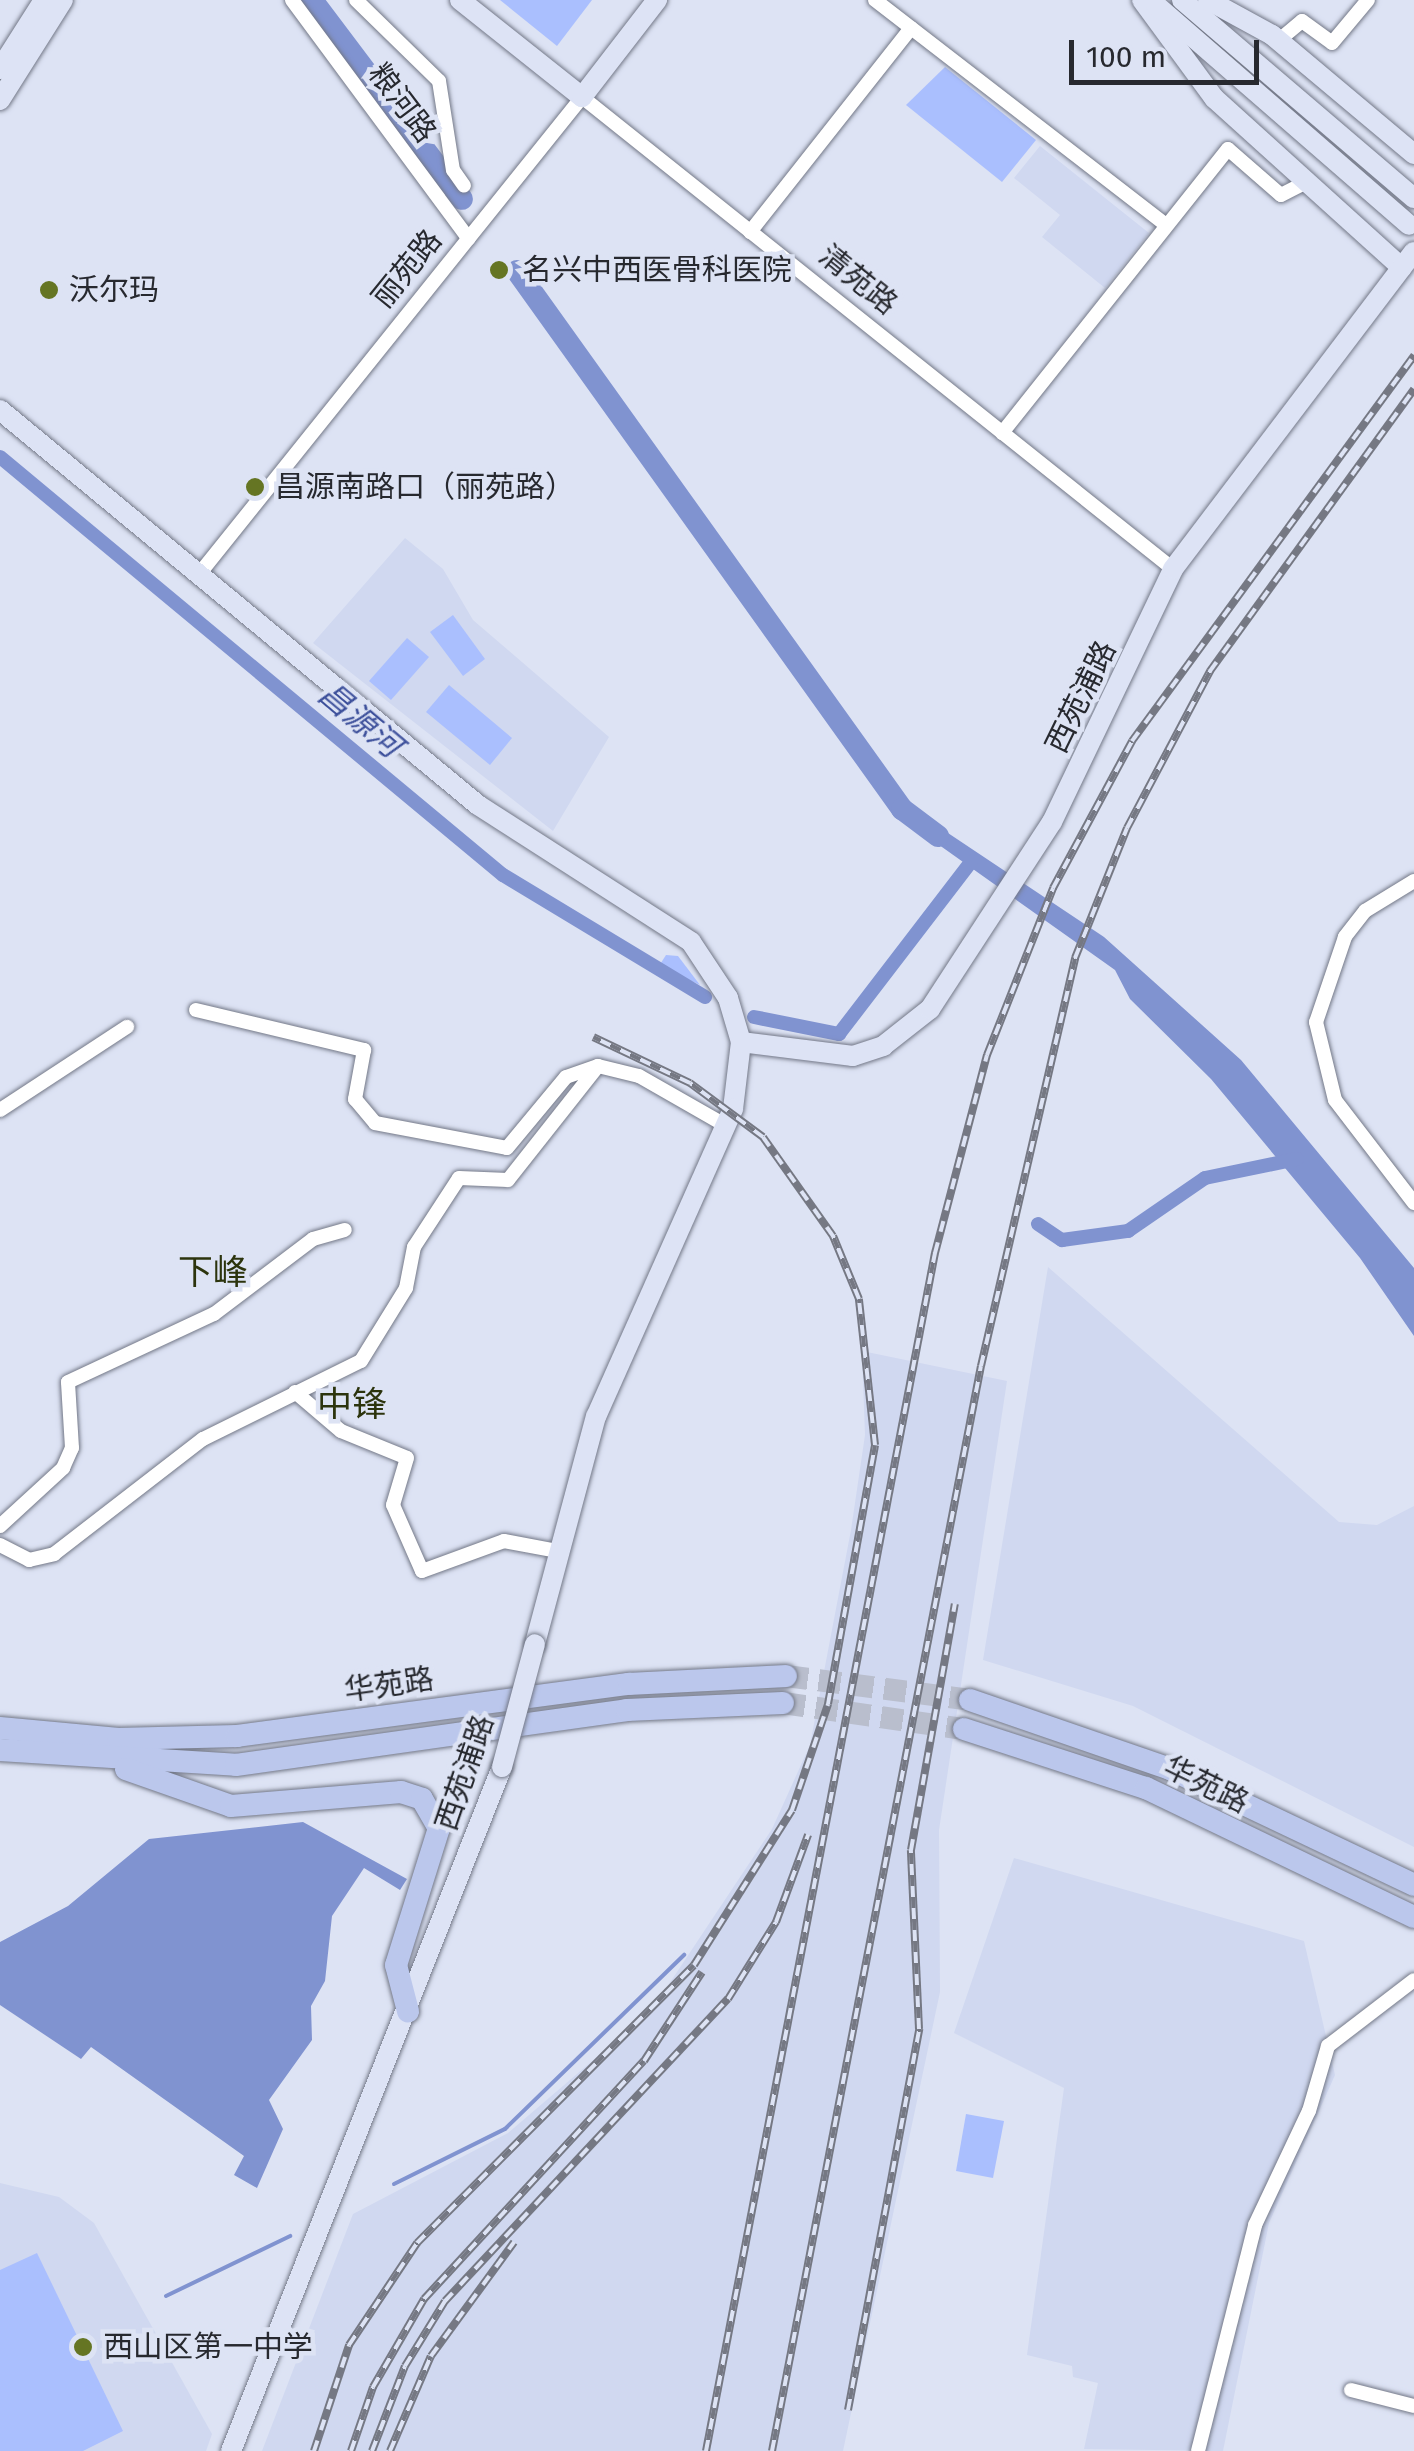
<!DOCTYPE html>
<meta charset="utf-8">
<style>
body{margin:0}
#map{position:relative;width:1414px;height:2451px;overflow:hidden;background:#dde3f4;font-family:"Fira Sans","Noto Sans SC",sans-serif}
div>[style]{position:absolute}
.built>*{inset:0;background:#d0d8f0}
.green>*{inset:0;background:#aabffe}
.water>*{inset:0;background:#8093d0}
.stream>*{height:4px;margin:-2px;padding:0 2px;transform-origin:2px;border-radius:2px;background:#8093d0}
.canal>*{height:14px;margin:-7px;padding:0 7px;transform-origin:7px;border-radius:7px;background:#8093d0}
.river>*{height:22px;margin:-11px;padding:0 11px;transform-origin:11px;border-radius:11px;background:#8093d0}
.primary-tunnel>*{height:22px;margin-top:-11px;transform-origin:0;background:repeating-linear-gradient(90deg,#b9becd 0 22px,transparent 0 33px)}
.roads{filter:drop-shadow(0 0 2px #737887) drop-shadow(0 0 2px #737887)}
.street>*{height:14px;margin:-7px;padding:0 7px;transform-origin:7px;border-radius:7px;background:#fff}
.secondary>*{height:20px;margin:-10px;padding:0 10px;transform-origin:10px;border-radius:10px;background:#dde3f5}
.primary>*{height:22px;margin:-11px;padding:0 11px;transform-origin:11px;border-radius:11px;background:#bbc7ec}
.rail>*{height:8px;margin-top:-4px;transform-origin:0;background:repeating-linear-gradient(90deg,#dde3f4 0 11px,#757883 0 22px);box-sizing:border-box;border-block:2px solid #757883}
.bridges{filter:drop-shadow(0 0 2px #737887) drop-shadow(0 0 2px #737887)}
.secondary-bridge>*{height:20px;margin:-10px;padding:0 10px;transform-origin:10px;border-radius:10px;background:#dde3f5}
.dots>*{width:28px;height:28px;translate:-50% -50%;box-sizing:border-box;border:5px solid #dde3f4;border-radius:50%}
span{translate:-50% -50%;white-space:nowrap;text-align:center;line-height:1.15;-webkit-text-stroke:9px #dde3f4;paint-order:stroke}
.street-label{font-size:30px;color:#27292f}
.poi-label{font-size:30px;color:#27292f}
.left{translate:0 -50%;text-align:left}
.water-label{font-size:32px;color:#3d509b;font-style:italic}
.quarter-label{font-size:35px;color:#2c340d}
.scale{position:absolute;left:1069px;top:40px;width:190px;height:45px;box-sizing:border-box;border:5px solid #27292f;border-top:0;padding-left:12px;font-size:30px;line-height:35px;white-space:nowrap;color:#27292f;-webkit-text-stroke:8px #dde3f4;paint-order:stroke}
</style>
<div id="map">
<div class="built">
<i style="clip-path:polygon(1040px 146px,1149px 233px,1105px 288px,1042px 237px,1060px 215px,1014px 178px)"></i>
<i style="clip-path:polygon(405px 538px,443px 569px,473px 620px,609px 737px,553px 831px,313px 643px)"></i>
<i style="clip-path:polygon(1048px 1267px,1339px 1522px,1377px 1525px,1414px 1506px,1414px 1847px,1133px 1706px,983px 1660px)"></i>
<i style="clip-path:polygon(862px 1351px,1007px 1381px,939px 1830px,940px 1992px,843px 2451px,262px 2451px,353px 2214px,508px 2133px,605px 2050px,665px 1990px,772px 1829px,810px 1745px,851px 1530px,865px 1435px)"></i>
<i style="clip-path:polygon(1014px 1858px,1304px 1941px,1335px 2075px,1269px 2223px,1223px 2451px,1084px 2449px,1098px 2383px,1073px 2377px,1072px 2366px,1027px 2355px,1064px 2088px,954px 2033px)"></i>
<i style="clip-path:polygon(0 2183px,59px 2197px,94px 2223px,212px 2434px,206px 2451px,0 2451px)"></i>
</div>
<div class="green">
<i style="clip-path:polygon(500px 0,592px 0,557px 46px)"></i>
<i style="clip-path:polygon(945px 67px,1036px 140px,1002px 182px,906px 105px)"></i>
<i style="clip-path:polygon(453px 615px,485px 659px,463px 676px,430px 632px)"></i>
<i style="clip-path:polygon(407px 638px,429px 657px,391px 700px,369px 681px)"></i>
<i style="clip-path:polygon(449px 685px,512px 738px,490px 765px,426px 712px)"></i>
<i style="clip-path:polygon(666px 955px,678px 956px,700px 985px,659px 966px)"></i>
<i style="clip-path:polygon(966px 2114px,1004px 2121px,993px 2178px,956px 2171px)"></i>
<i style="clip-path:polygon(37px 2253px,123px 2431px,83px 2451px,0 2451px,0 2270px)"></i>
</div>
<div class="water">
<i style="clip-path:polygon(918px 813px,1104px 937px,1241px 1060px,1414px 1268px,1414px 1336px,1360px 1258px,1211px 1079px,1130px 999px,1115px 970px,911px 825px)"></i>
<i style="clip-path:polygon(303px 1822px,407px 1879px,400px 1890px,364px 1868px,332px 1916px,325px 1981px,311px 2006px,312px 2040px,269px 2100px,283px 2129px,257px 2188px,234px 2175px,244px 2156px,91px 2047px,81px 2059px,0 2005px,0 1942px,68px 1906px,149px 1839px)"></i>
</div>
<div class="stream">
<i style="left:394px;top:2184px;width:124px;rotate:-26.4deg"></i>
<i style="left:505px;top:2129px;width:250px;rotate:-44.2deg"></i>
<i style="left:166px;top:2296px;width:138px;rotate:-25.8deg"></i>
</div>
<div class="canal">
<i style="left:0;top:457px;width:654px;rotate:39.73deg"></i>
<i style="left:503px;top:875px;width:236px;rotate:31.1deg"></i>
<i style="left:754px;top:1017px;width:87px;rotate:11.3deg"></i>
<i style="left:839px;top:1034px;width:217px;rotate:-52.5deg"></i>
<i style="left:1038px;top:1224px;width:29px;rotate:34deg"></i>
<i style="left:1062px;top:1240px;width:67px;rotate:-7.8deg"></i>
<i style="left:1128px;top:1231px;width:93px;rotate:-34.5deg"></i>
<i style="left:1205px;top:1178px;width:94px;rotate:-11.7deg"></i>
</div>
<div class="river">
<i style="left:312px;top:0;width:249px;rotate:53deg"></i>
<i style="left:517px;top:271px;width:662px;rotate:54.41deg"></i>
<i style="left:902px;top:809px;width:45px;rotate:36.9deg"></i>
</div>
<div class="primary-tunnel">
<i style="left:786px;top:1676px;width:186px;rotate:7.4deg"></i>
<i style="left:783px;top:1703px;width:183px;rotate:8.2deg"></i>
</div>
<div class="roads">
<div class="street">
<i style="left:292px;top:0;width:297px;rotate:53.5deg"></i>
<i style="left:356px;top:0;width:116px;rotate:44.3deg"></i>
<i style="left:439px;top:81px;width:90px;rotate:81.1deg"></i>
<i style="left:453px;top:170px;width:19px;rotate:55deg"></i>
<i style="left:875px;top:0;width:365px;rotate:37.7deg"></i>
<i style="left:1278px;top:41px;width:31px;rotate:-40deg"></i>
<i style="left:1302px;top:21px;width:37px;rotate:36deg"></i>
<i style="left:1332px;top:43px;width:56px;rotate:-50.1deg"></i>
<i style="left:750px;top:232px;width:260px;rotate:-51.7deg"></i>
<i style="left:1002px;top:433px;width:363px;rotate:-51.5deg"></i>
<i style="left:1228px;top:149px;width:70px;rotate:41deg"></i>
<i style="left:1281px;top:195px;width:28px;rotate:-27deg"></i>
<i style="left:200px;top:573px;width:610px;rotate:-51.25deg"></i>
<i style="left:582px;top:97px;width:756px;rotate:38.61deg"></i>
<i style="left:1414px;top:881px;width:57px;rotate:148.5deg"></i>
<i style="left:1365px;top:911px;width:33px;rotate:128deg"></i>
<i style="left:1345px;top:937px;width:90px;rotate:108.8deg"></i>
<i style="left:1316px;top:1022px;width:80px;rotate:76.3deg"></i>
<i style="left:1335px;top:1100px;width:130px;rotate:52.5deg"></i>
<i style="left:196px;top:1010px;width:173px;rotate:13.4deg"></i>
<i style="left:364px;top:1050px;width:50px;rotate:100.4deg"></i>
<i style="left:355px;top:1099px;width:31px;rotate:50deg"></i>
<i style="left:375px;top:1123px;width:134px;rotate:10.7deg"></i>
<i style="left:507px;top:1148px;width:92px;rotate:-50.3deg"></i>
<i style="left:566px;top:1077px;width:34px;rotate:-19deg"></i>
<i style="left:598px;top:1066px;width:42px;rotate:13.7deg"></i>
<i style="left:639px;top:1076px;width:99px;rotate:29.7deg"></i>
<i style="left:0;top:1110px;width:152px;rotate:-33.2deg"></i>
<i style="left:295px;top:1392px;width:60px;rotate:40.3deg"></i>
<i style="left:341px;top:1431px;width:71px;rotate:22.2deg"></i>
<i style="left:407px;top:1458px;width:49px;rotate:106.6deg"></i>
<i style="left:393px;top:1505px;width:72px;rotate:66.3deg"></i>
<i style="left:422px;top:1571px;width:87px;rotate:-20.1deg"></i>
<i style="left:504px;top:1541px;width:55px;rotate:10.5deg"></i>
<i style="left:0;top:1526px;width:86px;rotate:-42.6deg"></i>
<i style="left:63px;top:1468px;width:22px;rotate:-66deg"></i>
<i style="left:72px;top:1448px;width:66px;rotate:-93.5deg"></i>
<i style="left:68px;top:1382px;width:161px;rotate:-25deg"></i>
<i style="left:214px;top:1314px;width:124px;rotate:-37.1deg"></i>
<i style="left:313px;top:1239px;width:33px;rotate:-16deg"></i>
<i style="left:0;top:1545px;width:33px;rotate:27deg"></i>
<i style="left:29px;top:1560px;width:26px;rotate:-13deg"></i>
<i style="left:54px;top:1554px;width:188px;rotate:-37.7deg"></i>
<i style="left:203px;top:1439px;width:176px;rotate:-26.3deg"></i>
<i style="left:361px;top:1361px;width:86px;rotate:-58.3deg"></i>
<i style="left:406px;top:1288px;width:42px;rotate:-79deg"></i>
<i style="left:414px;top:1247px;width:82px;rotate:-56.9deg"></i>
<i style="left:459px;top:1178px;width:49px;rotate:2.3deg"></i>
<i style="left:508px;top:1180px;width:145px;rotate:-51.7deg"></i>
<i style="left:1351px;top:2390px;width:65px;rotate:14.3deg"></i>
<i style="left:1198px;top:2451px;width:233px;rotate:-75.8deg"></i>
<i style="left:1255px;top:2225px;width:126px;rotate:-64.7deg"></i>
<i style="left:1309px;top:2111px;width:68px;rotate:-73.7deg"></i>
<i style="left:1328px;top:2046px;width:108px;rotate:-37.5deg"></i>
</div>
<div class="secondary">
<i style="left:460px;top:0;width:156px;rotate:38.5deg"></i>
<i style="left:582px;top:97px;width:123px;rotate:-52.3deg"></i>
<i style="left:1142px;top:0;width:122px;rotate:53.7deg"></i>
<i style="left:1214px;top:98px;width:253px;rotate:42.1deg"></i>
<i style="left:1182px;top:0;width:305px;rotate:40.5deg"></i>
<i style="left:1208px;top:0;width:73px;rotate:28.7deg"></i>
<i style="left:1272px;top:35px;width:185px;rotate:40deg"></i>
<i style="left:1156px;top:5px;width:335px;rotate:41deg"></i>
<i style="left:0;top:69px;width:82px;rotate:-57.5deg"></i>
<i style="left:0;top:100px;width:118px;rotate:-57.8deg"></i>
<i style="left:0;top:410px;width:620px;rotate:39.57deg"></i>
<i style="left:478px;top:805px;width:253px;rotate:32.7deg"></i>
<i style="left:691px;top:942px;width:67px;rotate:56.5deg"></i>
<i style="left:728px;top:998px;width:46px;rotate:73.5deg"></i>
<i style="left:741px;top:1042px;width:67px;rotate:96.8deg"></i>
<i style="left:733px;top:1109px;width:336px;rotate:114deg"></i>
<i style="left:596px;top:1416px;width:236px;rotate:105deg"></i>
<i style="left:741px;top:1042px;width:113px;rotate:7.1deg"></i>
<i style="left:853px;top:1056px;width:32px;rotate:-18deg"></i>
<i style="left:883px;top:1046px;width:60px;rotate:-38.2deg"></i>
<i style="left:930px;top:1009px;width:223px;rotate:-56.9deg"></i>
<i style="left:1052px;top:822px;width:280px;rotate:-64.4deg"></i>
<i style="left:1173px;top:569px;width:398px;rotate:-52.8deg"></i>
<i style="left:231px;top:2451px;width:736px;rotate:-68.39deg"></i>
</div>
<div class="primary">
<i style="left:970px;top:1700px;width:212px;rotate:19deg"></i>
<i style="left:1170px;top:1769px;width:270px;rotate:25.4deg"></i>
<i style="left:0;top:1728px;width:119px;rotate:5.3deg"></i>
<i style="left:118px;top:1739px;width:119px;rotate:-1.4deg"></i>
<i style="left:237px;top:1736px;width:395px;rotate:-7.6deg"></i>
<i style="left:629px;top:1684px;width:157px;rotate:-2.9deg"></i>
<i style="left:964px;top:1729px;width:191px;rotate:18deg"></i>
<i style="left:1146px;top:1788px;width:297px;rotate:25.7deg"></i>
<i style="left:0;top:1750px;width:236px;rotate:3.6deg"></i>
<i style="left:236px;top:1765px;width:395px;rotate:-8deg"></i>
<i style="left:627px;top:1710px;width:156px;rotate:-2.6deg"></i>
<i style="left:126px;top:1769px;width:111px;rotate:19.4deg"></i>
<i style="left:231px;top:1806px;width:171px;rotate:-4.7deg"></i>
<i style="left:401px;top:1792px;width:22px;rotate:18deg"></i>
<i style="left:422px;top:1799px;width:34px;rotate:60deg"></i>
<i style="left:439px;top:1828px;width:144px;rotate:107.4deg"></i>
<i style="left:396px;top:1965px;width:48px;rotate:75.4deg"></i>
</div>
</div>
<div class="rail">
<i style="left:848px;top:2410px;width:388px;rotate:-79.4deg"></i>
<i style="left:919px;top:2029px;width:179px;rotate:-92.6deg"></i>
<i style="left:911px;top:1850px;width:250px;rotate:-79.9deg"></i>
<i style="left:314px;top:2451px;width:112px;rotate:-71.7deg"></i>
<i style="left:349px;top:2345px;width:123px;rotate:-56.3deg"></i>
<i style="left:417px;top:2243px;width:392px;rotate:-45.1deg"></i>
<i style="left:694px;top:1965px;width:183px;rotate:-57.7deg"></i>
<i style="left:792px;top:1810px;width:112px;rotate:-71.2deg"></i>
<i style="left:828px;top:1704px;width:263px;rotate:-79.7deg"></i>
<i style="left:875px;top:1445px;width:147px;rotate:-96.3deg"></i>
<i style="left:859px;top:1299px;width:68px;rotate:-112.4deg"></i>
<i style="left:833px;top:1236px;width:121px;rotate:-125.3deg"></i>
<i style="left:763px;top:1137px;width:91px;rotate:-143.5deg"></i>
<i style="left:690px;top:1083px;width:107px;rotate:-154.6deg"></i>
<i style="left:351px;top:2451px;width:68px;rotate:-71deg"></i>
<i style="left:373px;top:2387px;width:102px;rotate:-59.9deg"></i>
<i style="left:424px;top:2299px;width:324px;rotate:-47.3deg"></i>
<i style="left:644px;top:2061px;width:106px;rotate:-56.9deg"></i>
<i style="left:372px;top:2451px;width:91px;rotate:-68.8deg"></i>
<i style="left:405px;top:2366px;width:76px;rotate:-58.4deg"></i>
<i style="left:445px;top:2301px;width:414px;rotate:-46.9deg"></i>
<i style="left:728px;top:1999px;width:91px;rotate:-58.1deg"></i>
<i style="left:776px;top:1922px;width:93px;rotate:-69.8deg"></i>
<i style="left:390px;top:2451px;width:103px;rotate:-66.7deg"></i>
<i style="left:431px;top:2356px;width:141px;rotate:-53.9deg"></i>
<i style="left:706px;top:2451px;width:1220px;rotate:-79.18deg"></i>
<i style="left:935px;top:1253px;width:205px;rotate:-75.3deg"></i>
<i style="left:987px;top:1055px;width:180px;rotate:-68.4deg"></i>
<i style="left:1053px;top:888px;width:167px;rotate:-61.7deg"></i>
<i style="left:1132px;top:741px;width:478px;rotate:-53.8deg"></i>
<i style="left:772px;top:2451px;width:1105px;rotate:-79.1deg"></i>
<i style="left:981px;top:1366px;width:419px;rotate:-77deg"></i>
<i style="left:1075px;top:958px;width:140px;rotate:-68.2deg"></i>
<i style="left:1127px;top:828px;width:178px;rotate:-62.1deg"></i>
<i style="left:1210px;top:671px;width:348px;rotate:-54.1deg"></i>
</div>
<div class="bridges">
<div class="secondary-bridge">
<i style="left:502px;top:1767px;width:127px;rotate:-75deg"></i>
</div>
</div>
<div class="dots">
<i style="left:499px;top:270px;background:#657523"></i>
<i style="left:49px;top:290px;background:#657523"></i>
<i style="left:255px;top:487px;background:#657523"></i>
<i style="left:83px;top:2347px;background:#657523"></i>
</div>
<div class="street-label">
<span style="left:402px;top:103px;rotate:53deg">粮河路</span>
<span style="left:407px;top:269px;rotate:-51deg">丽苑路</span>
<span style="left:858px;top:280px;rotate:39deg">清苑路</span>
<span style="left:1081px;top:697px;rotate:-64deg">西苑浦路</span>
<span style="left:389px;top:1685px;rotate:-8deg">华苑路</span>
<span style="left:465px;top:1773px;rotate:-71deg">西苑浦路</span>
<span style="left:1206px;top:1785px;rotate:26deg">华苑路</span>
</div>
<div class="poi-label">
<span class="left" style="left:522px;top:270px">名兴中西医骨科医院</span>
<span class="left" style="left:69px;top:290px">沃尔玛</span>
<span class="left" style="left:275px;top:487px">昌源南路口（丽苑路）</span>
<span class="left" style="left:103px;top:2347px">西山区第一中学</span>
</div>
<div class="water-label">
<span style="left:360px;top:720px;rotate:40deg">昌源河</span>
</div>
<div class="quarter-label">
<span style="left:213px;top:1272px">下峰</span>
<span style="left:352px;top:1404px">中锋</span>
</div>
<div class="scale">100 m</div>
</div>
